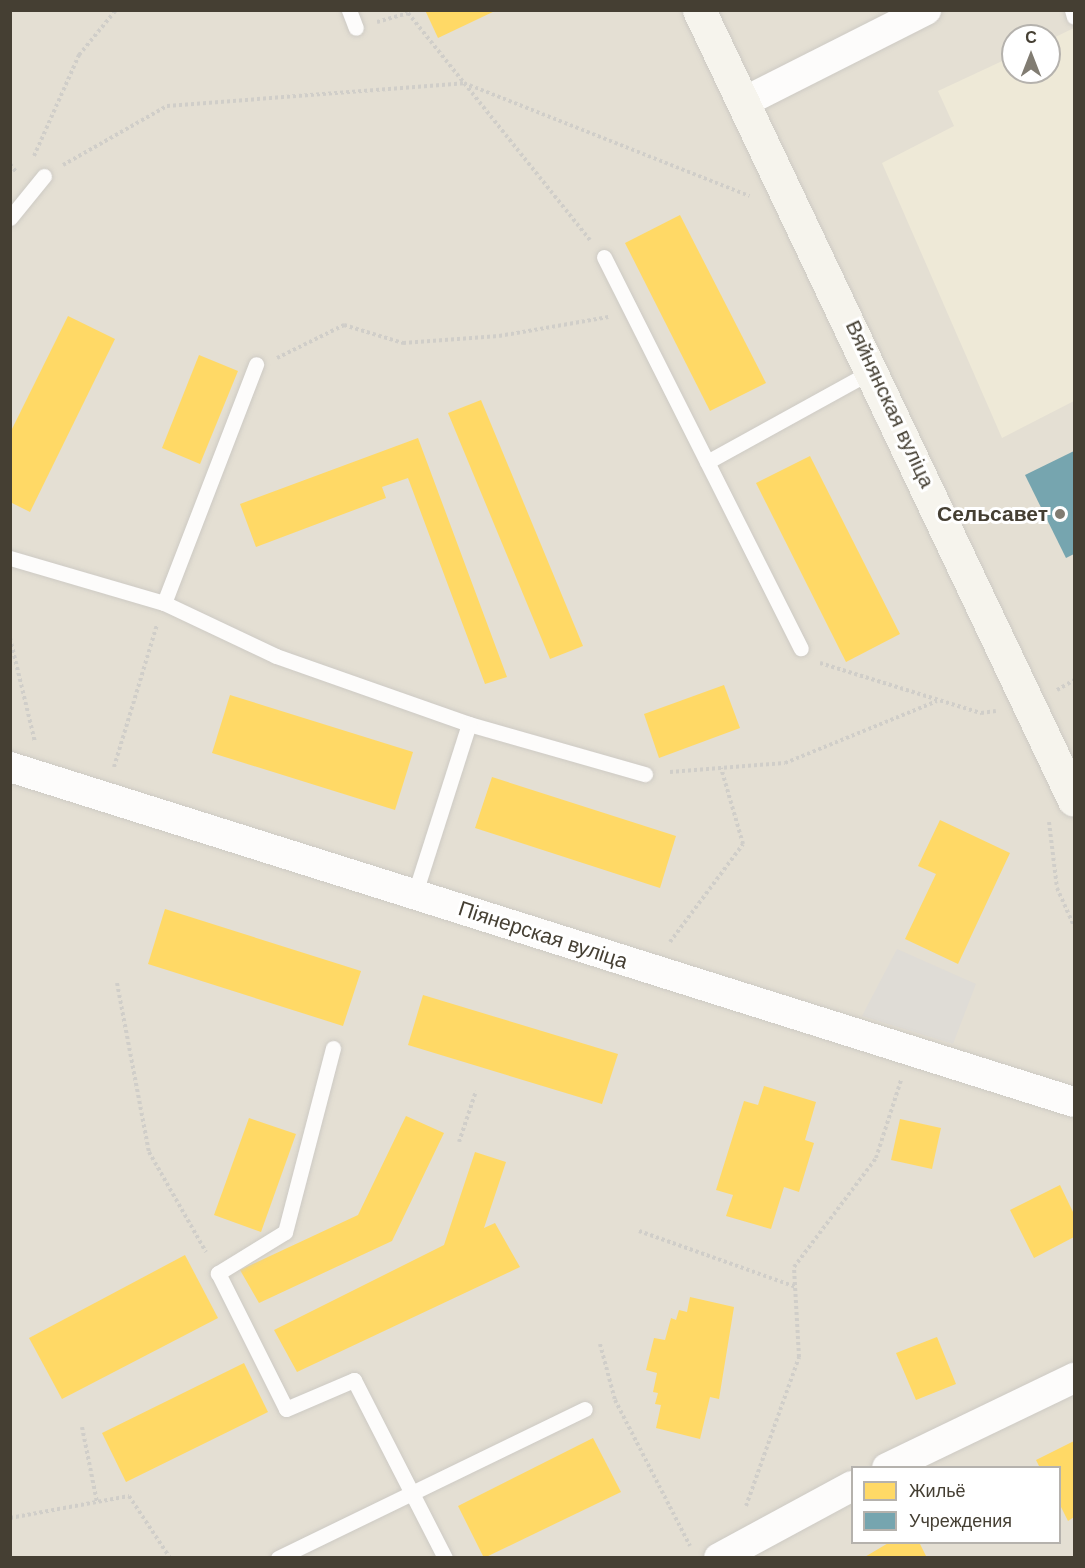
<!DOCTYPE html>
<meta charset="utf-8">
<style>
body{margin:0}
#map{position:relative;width:1085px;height:1568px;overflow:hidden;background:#f0ede6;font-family:Arial,sans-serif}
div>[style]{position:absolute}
.residential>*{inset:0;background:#e4dfd3}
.education>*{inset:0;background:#eee9d7}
.parking>*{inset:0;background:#dfdcd6}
.homes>*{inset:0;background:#ffd966}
.public>*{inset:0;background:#76a5af}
.path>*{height:4px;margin-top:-2px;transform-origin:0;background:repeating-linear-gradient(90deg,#d0cec9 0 3px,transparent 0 6px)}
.roads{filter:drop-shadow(0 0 2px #cdcac4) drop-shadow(0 0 2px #cdcac4)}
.lane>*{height:15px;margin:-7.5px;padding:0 7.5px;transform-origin:7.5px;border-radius:7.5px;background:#fdfcfb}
.street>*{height:30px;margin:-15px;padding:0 15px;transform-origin:15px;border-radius:15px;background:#fdfcfb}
.secondary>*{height:33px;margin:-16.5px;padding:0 16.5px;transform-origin:16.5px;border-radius:16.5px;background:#f6f4ed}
.dots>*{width:16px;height:16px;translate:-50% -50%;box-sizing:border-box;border:3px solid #fff;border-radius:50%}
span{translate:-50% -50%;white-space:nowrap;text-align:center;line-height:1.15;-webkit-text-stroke:6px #fff;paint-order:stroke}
.street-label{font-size:21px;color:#453f33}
.poi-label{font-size:21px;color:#453f33;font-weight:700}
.right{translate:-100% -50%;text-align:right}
.frame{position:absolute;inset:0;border:12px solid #453f33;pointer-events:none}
.legend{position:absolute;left:851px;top:1466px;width:210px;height:78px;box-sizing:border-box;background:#fff;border:2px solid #b5b2ad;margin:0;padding:8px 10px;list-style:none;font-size:18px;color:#453f33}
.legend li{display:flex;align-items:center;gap:12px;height:30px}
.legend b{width:30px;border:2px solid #b5b2ad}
.north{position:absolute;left:1001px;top:24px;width:60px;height:60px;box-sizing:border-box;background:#fff;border:2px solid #b5b2ad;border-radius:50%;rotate:0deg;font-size:16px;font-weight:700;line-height:24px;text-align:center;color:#453f33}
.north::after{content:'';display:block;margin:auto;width:21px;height:27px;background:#817c72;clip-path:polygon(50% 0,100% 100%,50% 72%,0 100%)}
</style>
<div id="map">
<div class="residential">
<i style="clip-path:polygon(evenodd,11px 11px,1074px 11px,1074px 1557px,11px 1557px,11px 11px,1013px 36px,1049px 36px,1049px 72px,1013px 72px,1013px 36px,11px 11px,852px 1468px,1060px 1468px,1060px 1542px,852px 1542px,852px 1468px)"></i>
</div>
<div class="education">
<i style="clip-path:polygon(1074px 28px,1074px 401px,1002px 438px,882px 163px,954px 126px,938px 91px,1013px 56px,1013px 72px,1049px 72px,1049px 40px)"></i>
</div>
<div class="parking">
<i style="clip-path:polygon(897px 949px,976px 984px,953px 1044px,862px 1016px)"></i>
</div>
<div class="homes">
<i style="clip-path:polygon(425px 10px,497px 10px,438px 38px)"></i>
<i style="clip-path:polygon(680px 215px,766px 383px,710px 411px,625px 243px)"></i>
<i style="clip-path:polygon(68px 316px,115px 339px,30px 512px,10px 502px,10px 433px)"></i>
<i style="clip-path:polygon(199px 355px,238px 371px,200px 464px,162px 448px)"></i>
<i style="clip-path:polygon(481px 400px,583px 646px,550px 659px,448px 413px)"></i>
<i style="clip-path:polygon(418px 438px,507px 677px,485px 684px,408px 478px,382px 487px,386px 498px,256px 547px,240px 504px)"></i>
<i style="clip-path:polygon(810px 456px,900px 634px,846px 662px,756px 483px)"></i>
<i style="clip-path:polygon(724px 685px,740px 728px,659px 758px,644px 714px)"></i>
<i style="clip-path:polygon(230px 695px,413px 752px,395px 810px,212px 753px)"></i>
<i style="clip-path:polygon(492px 777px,676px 836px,660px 888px,475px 828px)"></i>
<i style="clip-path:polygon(940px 820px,1010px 853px,958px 964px,905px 939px,936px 874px,918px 866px)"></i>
<i style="clip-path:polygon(165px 909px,361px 971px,343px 1026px,148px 964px)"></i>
<i style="clip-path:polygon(423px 995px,618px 1054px,602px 1104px,408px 1045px)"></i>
<i style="clip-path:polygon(764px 1086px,816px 1102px,805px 1140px,814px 1143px,799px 1192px,784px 1187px,771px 1229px,726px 1216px,733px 1195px,716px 1190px,744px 1101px,758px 1105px)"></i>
<i style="clip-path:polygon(406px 1116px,444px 1133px,392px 1241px,259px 1303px,240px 1270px,358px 1215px)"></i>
<i style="clip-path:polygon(249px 1118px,296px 1134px,261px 1232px,214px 1215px)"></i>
<i style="clip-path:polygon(900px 1119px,941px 1128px,932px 1169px,891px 1160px)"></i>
<i style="clip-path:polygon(475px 1152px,506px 1162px,484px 1228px,495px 1223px,520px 1267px,297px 1372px,274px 1330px,444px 1245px)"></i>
<i style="clip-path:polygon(1060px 1185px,1074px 1214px,1074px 1237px,1034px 1258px,1010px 1210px)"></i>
<i style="clip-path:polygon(185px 1255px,218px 1318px,62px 1399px,29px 1338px)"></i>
<i style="clip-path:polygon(690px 1297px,734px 1307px,719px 1399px,710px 1397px,700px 1439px,656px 1428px,661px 1405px,655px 1404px,658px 1393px,653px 1392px,657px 1373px,646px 1370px,654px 1338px,665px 1340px,671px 1318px,676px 1320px,679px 1310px,687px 1312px)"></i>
<i style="clip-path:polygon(937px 1337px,956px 1384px,916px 1400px,896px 1353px)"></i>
<i style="clip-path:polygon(244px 1363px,268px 1412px,126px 1482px,102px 1433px)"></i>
<i style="clip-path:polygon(593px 1438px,621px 1492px,484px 1558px,458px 1506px)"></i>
<i style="clip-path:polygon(1074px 1441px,1074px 1517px,1068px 1521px,1060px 1505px,1060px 1468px,1040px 1468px,1036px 1460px)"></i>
<i style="clip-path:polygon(890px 1542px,919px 1542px,927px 1558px,863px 1558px)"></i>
</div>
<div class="public">
<i style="clip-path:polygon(1074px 451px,1074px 554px,1066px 558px,1025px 475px)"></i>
</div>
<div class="path">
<i style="left:377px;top:22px;width:32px;rotate:-16deg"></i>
<i style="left:408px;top:13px;width:291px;rotate:51.3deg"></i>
<i style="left:34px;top:156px;width:111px;rotate:-66deg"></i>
<i style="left:79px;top:55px;width:58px;rotate:-50.6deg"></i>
<i style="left:10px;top:164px;width:11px;rotate:52deg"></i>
<i style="left:63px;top:165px;width:120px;rotate:-29.6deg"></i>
<i style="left:167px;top:106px;width:298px;rotate:-4.4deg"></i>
<i style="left:464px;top:83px;width:307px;rotate:21.6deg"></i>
<i style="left:277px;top:358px;width:75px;rotate:-26.2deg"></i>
<i style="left:344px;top:325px;width:62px;rotate:17deg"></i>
<i style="left:403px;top:343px;width:96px;rotate:-4.2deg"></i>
<i style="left:499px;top:336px;width:111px;rotate:-9.9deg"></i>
<i style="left:10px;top:638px;width:107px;rotate:76.5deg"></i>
<i style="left:820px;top:663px;width:169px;rotate:17.3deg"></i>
<i style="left:981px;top:713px;width:15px;rotate:-8deg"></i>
<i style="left:1057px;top:690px;width:20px;rotate:-30deg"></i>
<i style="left:114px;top:767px;width:148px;rotate:-73.2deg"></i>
<i style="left:670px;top:772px;width:115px;rotate:-4.5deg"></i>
<i style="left:785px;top:763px;width:164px;rotate:-22.2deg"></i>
<i style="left:1049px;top:822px;width:66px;rotate:83.1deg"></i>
<i style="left:1057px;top:888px;width:42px;rotate:65.9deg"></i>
<i style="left:670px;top:942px;width:122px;rotate:-53.3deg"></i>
<i style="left:743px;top:844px;width:79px;rotate:-106.1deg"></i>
<i style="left:117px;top:983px;width:172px;rotate:79.3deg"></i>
<i style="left:149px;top:1152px;width:115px;rotate:60.3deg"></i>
<i style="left:459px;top:1142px;width:54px;rotate:-71.6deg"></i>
<i style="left:639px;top:1231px;width:167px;rotate:19.6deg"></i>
<i style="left:600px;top:1344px;width:58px;rotate:75deg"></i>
<i style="left:615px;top:1400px;width:164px;rotate:62.8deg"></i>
<i style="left:82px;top:1427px;width:76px;rotate:78.7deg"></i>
<i style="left:746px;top:1506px;width:158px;rotate:-70.4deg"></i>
<i style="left:799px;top:1357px;width:90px;rotate:-93.2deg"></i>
<i style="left:794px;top:1267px;width:136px;rotate:-53deg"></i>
<i style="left:876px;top:1158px;width:82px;rotate:-72.2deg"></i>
<i style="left:10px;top:1518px;width:121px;rotate:-10.5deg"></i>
<i style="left:129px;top:1496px;width:74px;rotate:56.5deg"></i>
</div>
<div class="roads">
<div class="lane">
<i style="left:349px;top:10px;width:19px;rotate:69deg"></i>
<i style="left:1072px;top:10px;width:7px;rotate:74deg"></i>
<i style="left:10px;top:218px;width:54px;rotate:-51deg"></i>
<i style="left:604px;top:257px;width:438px;rotate:63.3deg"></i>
<i style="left:707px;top:462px;width:191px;rotate:-28.9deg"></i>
<i style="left:10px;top:558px;width:160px;rotate:16.3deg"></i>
<i style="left:164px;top:603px;width:124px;rotate:25.3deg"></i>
<i style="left:276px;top:656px;width:205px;rotate:19.4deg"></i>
<i style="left:469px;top:724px;width:183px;rotate:15.9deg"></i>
<i style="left:164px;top:603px;width:256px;rotate:-68.9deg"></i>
<i style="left:415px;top:893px;width:177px;rotate:-72.3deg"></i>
<i style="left:333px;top:1048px;width:190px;rotate:104.6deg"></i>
<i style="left:285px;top:1232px;width:79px;rotate:148.5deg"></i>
<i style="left:218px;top:1273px;width:152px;rotate:63.4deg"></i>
<i style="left:286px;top:1409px;width:74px;rotate:-23.1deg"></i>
<i style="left:354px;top:1380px;width:200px;rotate:62.9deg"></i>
<i style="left:278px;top:1558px;width:341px;rotate:-25.9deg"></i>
</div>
<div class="street">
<i style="left:746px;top:101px;width:202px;rotate:-26.8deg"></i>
<i style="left:10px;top:767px;width:1115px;rotate:17.48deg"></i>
<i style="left:887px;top:1468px;width:208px;rotate:-25.7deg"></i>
<i style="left:719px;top:1558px;width:151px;rotate:-28.4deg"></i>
</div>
<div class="secondary">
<i style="left:699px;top:10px;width:874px;rotate:64.61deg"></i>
</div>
</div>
<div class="dots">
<i style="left:1060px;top:514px;background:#817c72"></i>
</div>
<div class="street-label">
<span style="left:890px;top:404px;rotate:65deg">Вяйнянская вуліца</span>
<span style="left:543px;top:935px;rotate:18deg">Піянерская вуліца</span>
</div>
<div class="poi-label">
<span class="right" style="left:1048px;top:514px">Сельсавет</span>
</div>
<div class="frame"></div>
<ul class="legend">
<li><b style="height:16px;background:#ffd966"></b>Жильё</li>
<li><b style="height:16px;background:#76a5af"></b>Учреждения</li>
</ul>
<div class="north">С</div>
</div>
